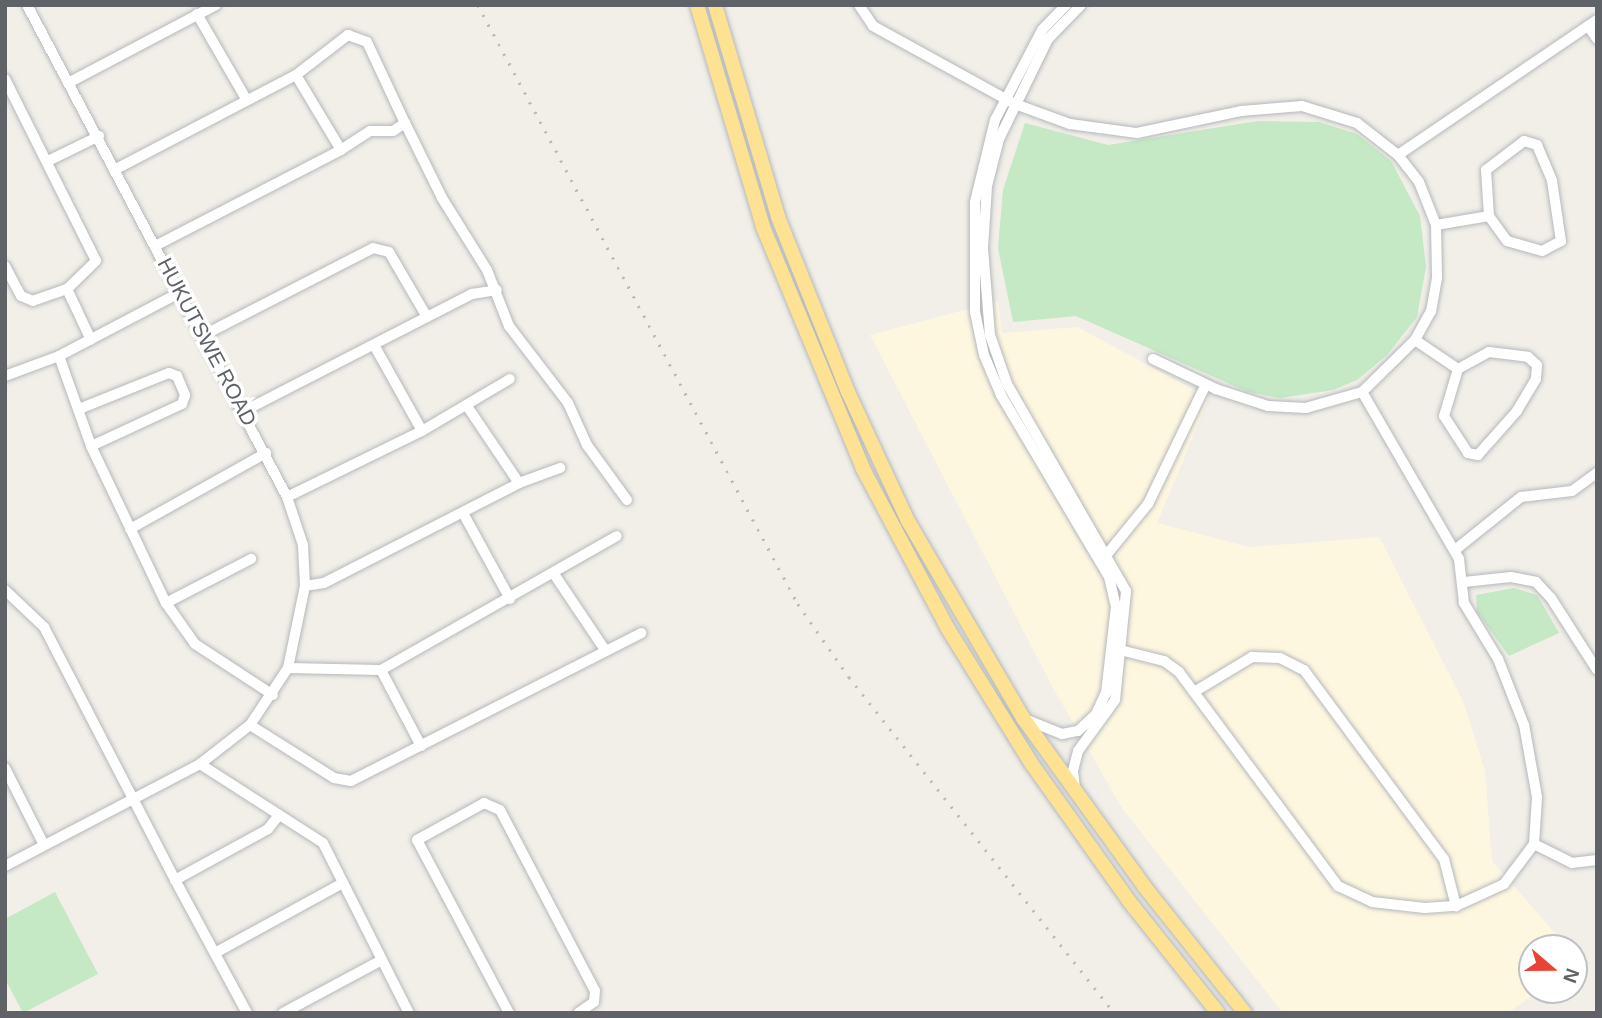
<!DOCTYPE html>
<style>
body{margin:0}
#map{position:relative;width:1602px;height:1018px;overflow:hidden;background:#f1efe8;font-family:Helvetica,sans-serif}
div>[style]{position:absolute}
.commercial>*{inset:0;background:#fef7e0}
.green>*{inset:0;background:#c5e8c5}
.roads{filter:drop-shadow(0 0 2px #b5b8bc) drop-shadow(0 0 2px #b5b8bc)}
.minor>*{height:10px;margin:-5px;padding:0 5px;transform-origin:5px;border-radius:5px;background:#fff}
.highway>*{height:14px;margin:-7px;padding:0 7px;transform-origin:7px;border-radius:7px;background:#fde293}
.rail>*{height:2.5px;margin-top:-1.25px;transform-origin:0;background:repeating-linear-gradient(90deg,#b6b7b8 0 2px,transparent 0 11px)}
span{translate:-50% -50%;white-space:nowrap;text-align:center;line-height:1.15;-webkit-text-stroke:7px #fff;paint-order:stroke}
.street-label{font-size:21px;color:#5f6368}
.frame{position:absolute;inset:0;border:7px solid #5f6368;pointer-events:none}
.north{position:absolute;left:1518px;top:934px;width:70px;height:70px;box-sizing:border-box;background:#fff;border:2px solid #bfc1c3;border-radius:50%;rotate:110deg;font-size:19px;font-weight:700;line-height:28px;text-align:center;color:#5f6368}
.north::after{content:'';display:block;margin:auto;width:24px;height:32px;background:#ea4335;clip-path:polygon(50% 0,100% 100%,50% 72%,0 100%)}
</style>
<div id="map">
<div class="commercial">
<i style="clip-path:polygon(998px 301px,1002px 333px,1077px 327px,1209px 398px,1157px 523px,1249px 547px,1379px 537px,1463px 701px,1485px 771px,1492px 861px,1568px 948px,1532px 948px,1532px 990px,1540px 990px,1508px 1013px,1283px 1013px,1122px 808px,1052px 686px,870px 335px)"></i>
</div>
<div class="green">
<i style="clip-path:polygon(1258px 121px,1319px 122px,1357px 134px,1391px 161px,1420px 216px,1426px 267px,1417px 317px,1387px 355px,1357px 380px,1333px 390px,1280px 398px,1248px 392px,1076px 316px,1013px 322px,998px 248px,1003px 190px,1025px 123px,1108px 145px)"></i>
<i style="clip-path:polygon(1514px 588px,1537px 595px,1559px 633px,1509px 656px,1477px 612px,1476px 595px)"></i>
<i style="clip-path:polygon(55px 892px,98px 974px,23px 1013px,5px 979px,5px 919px)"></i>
</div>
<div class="roads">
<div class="minor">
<i style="left:859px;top:5px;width:25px;rotate:56deg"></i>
<i style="left:873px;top:26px;width:162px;rotate:28.8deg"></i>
<i style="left:1015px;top:104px;width:59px;rotate:20deg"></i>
<i style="left:1070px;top:124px;width:68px;rotate:7.7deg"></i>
<i style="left:1137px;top:133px;width:106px;rotate:-11.9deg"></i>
<i style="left:1241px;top:111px;width:61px;rotate:-4.7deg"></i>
<i style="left:1302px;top:106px;width:58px;rotate:17.2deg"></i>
<i style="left:1357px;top:123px;width:52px;rotate:38deg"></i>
<i style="left:1398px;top:155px;width:34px;rotate:52deg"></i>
<i style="left:1419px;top:182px;width:46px;rotate:68.4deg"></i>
<i style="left:1436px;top:225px;width:53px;rotate:88.9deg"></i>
<i style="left:1437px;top:278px;width:34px;rotate:100deg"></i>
<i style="left:1431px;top:311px;width:33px;rotate:119deg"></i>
<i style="left:1415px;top:340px;width:74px;rotate:135.5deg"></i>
<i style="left:1362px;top:392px;width:58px;rotate:164.1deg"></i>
<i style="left:1306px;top:408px;width:38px;rotate:-177deg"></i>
<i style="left:1268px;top:406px;width:55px;rotate:-161.9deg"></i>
<i style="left:1216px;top:389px;width:70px;rotate:-154.5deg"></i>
<i style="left:197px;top:14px;width:98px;rotate:60deg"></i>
<i style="left:1588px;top:26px;width:16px;rotate:55deg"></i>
<i style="left:296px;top:75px;width:66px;rotate:-37.6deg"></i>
<i style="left:348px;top:35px;width:20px;rotate:20deg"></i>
<i style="left:367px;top:42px;width:89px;rotate:64.9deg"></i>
<i style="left:405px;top:123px;width:14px;rotate:146deg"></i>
<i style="left:393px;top:131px;width:23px;rotate:180deg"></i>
<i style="left:370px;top:131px;width:35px;rotate:147deg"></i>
<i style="left:5px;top:79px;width:203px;rotate:63.4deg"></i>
<i style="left:96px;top:261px;width:40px;rotate:136deg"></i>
<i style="left:67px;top:289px;width:36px;rotate:161deg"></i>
<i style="left:33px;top:301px;width:13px;rotate:-157deg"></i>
<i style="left:21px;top:296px;width:34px;rotate:-118deg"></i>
<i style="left:70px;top:82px;width:165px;rotate:-27.8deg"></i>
<i style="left:405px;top:123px;width:84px;rotate:63.7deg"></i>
<i style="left:442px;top:198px;width:85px;rotate:58deg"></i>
<i style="left:487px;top:270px;width:60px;rotate:68.6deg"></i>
<i style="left:509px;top:326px;width:97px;rotate:52.5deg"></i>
<i style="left:568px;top:403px;width:46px;rotate:65.7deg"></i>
<i style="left:587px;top:445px;width:68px;rotate:54deg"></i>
<i style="left:1398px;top:155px;width:240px;rotate:-34.2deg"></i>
<i style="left:48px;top:161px;width:57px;rotate:-26.1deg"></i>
<i style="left:116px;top:169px;width:203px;rotate:-27.6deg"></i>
<i style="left:296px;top:75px;width:87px;rotate:59deg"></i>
<i style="left:341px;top:150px;width:209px;rotate:152.7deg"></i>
<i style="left:1436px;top:225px;width:54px;rotate:-9.6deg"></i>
<i style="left:1489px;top:216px;width:46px;rotate:-93.7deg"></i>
<i style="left:1486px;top:170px;width:48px;rotate:-37.3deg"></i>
<i style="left:1524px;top:141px;width:14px;rotate:17deg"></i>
<i style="left:1537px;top:145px;width:39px;rotate:67deg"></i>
<i style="left:1552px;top:181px;width:61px;rotate:81.5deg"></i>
<i style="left:1561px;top:241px;width:21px;rotate:152deg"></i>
<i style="left:1542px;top:251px;width:36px;rotate:-164deg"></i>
<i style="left:1507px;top:241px;width:31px;rotate:-126deg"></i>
<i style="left:67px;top:289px;width:56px;rotate:64.8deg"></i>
<i style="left:427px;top:317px;width:51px;rotate:-27.1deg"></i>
<i style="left:472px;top:294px;width:25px;rotate:-9deg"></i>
<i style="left:202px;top:336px;width:192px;rotate:-27.2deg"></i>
<i style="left:373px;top:248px;width:16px;rotate:14deg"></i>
<i style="left:389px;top:252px;width:75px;rotate:59.7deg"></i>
<i style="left:427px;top:317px;width:206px;rotate:152.8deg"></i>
<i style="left:1415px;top:340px;width:52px;rotate:34deg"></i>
<i style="left:1458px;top:369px;width:35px;rotate:-29deg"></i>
<i style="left:1489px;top:352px;width:39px;rotate:7deg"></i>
<i style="left:1528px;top:357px;width:12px;rotate:42deg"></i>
<i style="left:1537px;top:365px;width:14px;rotate:94deg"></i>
<i style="left:1536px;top:379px;width:37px;rotate:121deg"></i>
<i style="left:1517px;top:411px;width:59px;rotate:131.6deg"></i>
<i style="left:1478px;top:455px;width:10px;rotate:-169deg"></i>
<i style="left:1468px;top:453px;width:44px;rotate:-123deg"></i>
<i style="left:1444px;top:416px;width:49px;rotate:-73.4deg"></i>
<i style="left:374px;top:345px;width:98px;rotate:60.8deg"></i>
<i style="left:59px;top:356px;width:96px;rotate:70.4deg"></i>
<i style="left:91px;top:446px;width:174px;rotate:64.5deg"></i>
<i style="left:166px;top:603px;width:50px;rotate:54.7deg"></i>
<i style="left:195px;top:644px;width:93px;rotate:33.2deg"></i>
<i style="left:5px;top:376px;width:58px;rotate:-20.3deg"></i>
<i style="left:59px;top:356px;width:136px;rotate:-27.7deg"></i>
<i style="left:467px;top:406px;width:93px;rotate:56deg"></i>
<i style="left:79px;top:409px;width:97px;rotate:-21.8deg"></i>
<i style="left:169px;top:373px;width:9px;rotate:21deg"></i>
<i style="left:177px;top:376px;width:21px;rotate:67deg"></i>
<i style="left:185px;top:395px;width:9px;rotate:108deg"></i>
<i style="left:182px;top:404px;width:100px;rotate:155.2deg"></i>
<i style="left:287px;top:497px;width:150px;rotate:-26.1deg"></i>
<i style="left:422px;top:431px;width:102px;rotate:-30.6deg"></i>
<i style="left:463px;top:513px;width:98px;rotate:61.3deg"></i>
<i style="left:130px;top:529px;width:156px;rotate:-29.2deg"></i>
<i style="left:1455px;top:550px;width:85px;rotate:-38.8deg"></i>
<i style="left:1521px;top:497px;width:51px;rotate:-6.7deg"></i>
<i style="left:1572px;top:491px;width:31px;rotate:-36deg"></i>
<i style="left:1108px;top:553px;width:63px;rotate:-50.8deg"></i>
<i style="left:1148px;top:504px;width:133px;rotate:-64.2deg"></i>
<i style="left:554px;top:574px;width:92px;rotate:56.1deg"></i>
<i style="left:1464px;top:582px;width:47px;rotate:-6.1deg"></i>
<i style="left:1511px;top:577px;width:25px;rotate:11deg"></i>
<i style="left:1536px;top:582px;width:22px;rotate:47deg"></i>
<i style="left:1551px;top:598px;width:85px;rotate:57.4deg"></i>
<i style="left:305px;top:586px;width:19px;rotate:-9deg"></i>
<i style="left:324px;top:583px;width:219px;rotate:-27.1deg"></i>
<i style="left:519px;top:483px;width:44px;rotate:-20.1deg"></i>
<i style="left:5px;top:590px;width:54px;rotate:43.5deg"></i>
<i style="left:44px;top:627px;width:285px;rotate:62.6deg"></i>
<i style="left:166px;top:603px;width:96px;rotate:-27.4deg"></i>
<i style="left:1112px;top:648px;width:54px;rotate:14deg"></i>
<i style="left:1164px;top:661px;width:19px;rotate:36deg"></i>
<i style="left:1179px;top:672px;width:267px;rotate:53.4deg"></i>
<i style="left:1338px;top:886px;width:38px;rotate:25deg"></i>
<i style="left:1372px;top:902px;width:53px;rotate:6.5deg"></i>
<i style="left:1425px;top:908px;width:31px;rotate:-4deg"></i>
<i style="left:1456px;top:906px;width:53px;rotate:-24.6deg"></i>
<i style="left:1504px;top:884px;width:50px;rotate:-53.1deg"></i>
<i style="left:1534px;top:844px;width:47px;rotate:-86.3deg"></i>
<i style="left:1537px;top:797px;width:73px;rotate:-100.2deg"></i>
<i style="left:1524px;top:725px;width:71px;rotate:-111.5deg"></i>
<i style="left:1498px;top:659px;width:66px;rotate:-121.3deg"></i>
<i style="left:1464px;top:603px;width:44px;rotate:-96.5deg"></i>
<i style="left:1459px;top:559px;width:193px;rotate:-120.1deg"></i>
<i style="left:288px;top:668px;width:93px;rotate:1.2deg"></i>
<i style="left:381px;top:670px;width:271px;rotate:-29.6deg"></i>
<i style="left:381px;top:670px;width:86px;rotate:62.2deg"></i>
<i style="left:1194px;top:692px;width:68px;rotate:-31.1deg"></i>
<i style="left:1252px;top:657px;width:28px;rotate:2deg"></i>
<i style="left:1280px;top:658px;width:27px;rotate:27deg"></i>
<i style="left:1304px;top:670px;width:235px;rotate:53.5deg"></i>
<i style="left:1444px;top:859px;width:49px;rotate:75.7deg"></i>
<i style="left:1027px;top:720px;width:38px;rotate:22deg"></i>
<i style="left:1062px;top:734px;width:16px;rotate:-11deg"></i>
<i style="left:1078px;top:731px;width:25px;rotate:-43deg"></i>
<i style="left:1096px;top:714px;width:23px;rotate:-65deg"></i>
<i style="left:1106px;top:693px;width:87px;rotate:-83.4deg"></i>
<i style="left:1116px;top:607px;width:31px;rotate:-103deg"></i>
<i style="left:1109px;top:577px;width:212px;rotate:-120.7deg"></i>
<i style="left:1001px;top:395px;width:43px;rotate:-113deg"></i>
<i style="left:984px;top:355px;width:44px;rotate:-101.8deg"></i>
<i style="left:975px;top:312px;width:110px;rotate:-90deg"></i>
<i style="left:975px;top:202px;width:84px;rotate:-76.3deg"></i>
<i style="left:995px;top:120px;width:102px;rotate:-62.4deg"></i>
<i style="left:1042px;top:30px;width:35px;rotate:-46deg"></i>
<i style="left:250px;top:725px;width:99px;rotate:32.2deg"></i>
<i style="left:334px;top:778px;width:17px;rotate:10deg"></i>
<i style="left:351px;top:781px;width:326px;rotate:-27deg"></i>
<i style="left:200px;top:764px;width:146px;rotate:32.7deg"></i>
<i style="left:323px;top:843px;width:191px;rotate:63.2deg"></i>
<i style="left:5px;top:768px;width:86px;rotate:63.1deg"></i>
<i style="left:1075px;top:788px;width:17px;rotate:-97deg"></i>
<i style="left:1073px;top:771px;width:21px;rotate:-76deg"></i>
<i style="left:1078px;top:751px;width:63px;rotate:-54deg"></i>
<i style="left:1115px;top:700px;width:110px;rotate:-84.2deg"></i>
<i style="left:1126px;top:591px;width:239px;rotate:-119.9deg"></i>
<i style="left:1007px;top:384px;width:52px;rotate:-109.1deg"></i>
<i style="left:990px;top:335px;width:87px;rotate:-94.6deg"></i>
<i style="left:983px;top:248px;width:62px;rotate:-86.3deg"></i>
<i style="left:987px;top:186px;width:49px;rotate:-75.7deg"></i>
<i style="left:999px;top:139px;width:111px;rotate:-63.9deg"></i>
<i style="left:1048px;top:39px;width:47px;rotate:-45.9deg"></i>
<i style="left:1534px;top:844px;width:42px;rotate:26.6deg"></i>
<i style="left:1572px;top:863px;width:25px;rotate:-7deg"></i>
<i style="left:5px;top:866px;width:220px;rotate:-27.6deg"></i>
<i style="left:200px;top:764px;width:63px;rotate:-38deg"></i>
<i style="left:250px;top:725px;width:69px;rotate:-56.3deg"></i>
<i style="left:288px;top:668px;width:84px;rotate:-78.3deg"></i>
<i style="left:305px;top:586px;width:41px;rotate:-92.8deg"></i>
<i style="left:303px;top:545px;width:51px;rotate:-108.4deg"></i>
<i style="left:287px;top:497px;width:556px;rotate:-117.85deg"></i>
<i style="left:215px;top:953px;width:146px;rotate:-28.7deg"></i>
<i style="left:247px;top:1013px;width:151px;rotate:-118.4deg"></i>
<i style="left:175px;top:880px;width:106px;rotate:-28.7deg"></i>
<i style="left:268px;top:829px;width:18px;rotate:-52deg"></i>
<i style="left:283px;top:1013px;width:110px;rotate:-28.2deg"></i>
<i style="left:509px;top:1013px;width:196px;rotate:-118deg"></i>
<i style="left:417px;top:840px;width:77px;rotate:-28.9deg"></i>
<i style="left:484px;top:803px;width:17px;rotate:24deg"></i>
<i style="left:500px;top:810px;width:204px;rotate:62.3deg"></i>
<i style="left:595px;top:991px;width:11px;rotate:95deg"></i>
<i style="left:594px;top:1002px;width:19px;rotate:145deg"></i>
</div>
<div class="highway">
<i style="left:697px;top:5px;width:232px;rotate:73.4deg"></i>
<i style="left:763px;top:227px;width:262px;rotate:67.5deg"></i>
<i style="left:863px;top:469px;width:181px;rotate:62deg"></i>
<i style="left:948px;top:629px;width:158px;rotate:58.2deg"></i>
<i style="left:1031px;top:763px;width:169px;rotate:54.6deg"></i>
<i style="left:1129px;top:901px;width:143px;rotate:51.5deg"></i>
<i style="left:715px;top:5px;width:221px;rotate:73.4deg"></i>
<i style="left:778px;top:217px;width:188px;rotate:68.2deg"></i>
<i style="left:848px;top:392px;width:142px;rotate:65.1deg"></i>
<i style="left:908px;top:521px;width:228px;rotate:59.7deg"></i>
<i style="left:1023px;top:718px;width:207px;rotate:54.2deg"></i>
<i style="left:1144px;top:886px;width:162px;rotate:51.5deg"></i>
</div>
</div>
<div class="rail">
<i style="left:478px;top:5px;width:679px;rotate:61.89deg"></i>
<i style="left:798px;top:604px;width:89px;rotate:55.1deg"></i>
<i style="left:849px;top:677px;width:428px;rotate:51.7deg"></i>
</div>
<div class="street-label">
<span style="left:207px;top:342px;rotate:62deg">HUKUTSWE ROAD</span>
</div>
<div class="frame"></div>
<div class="north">N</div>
</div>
